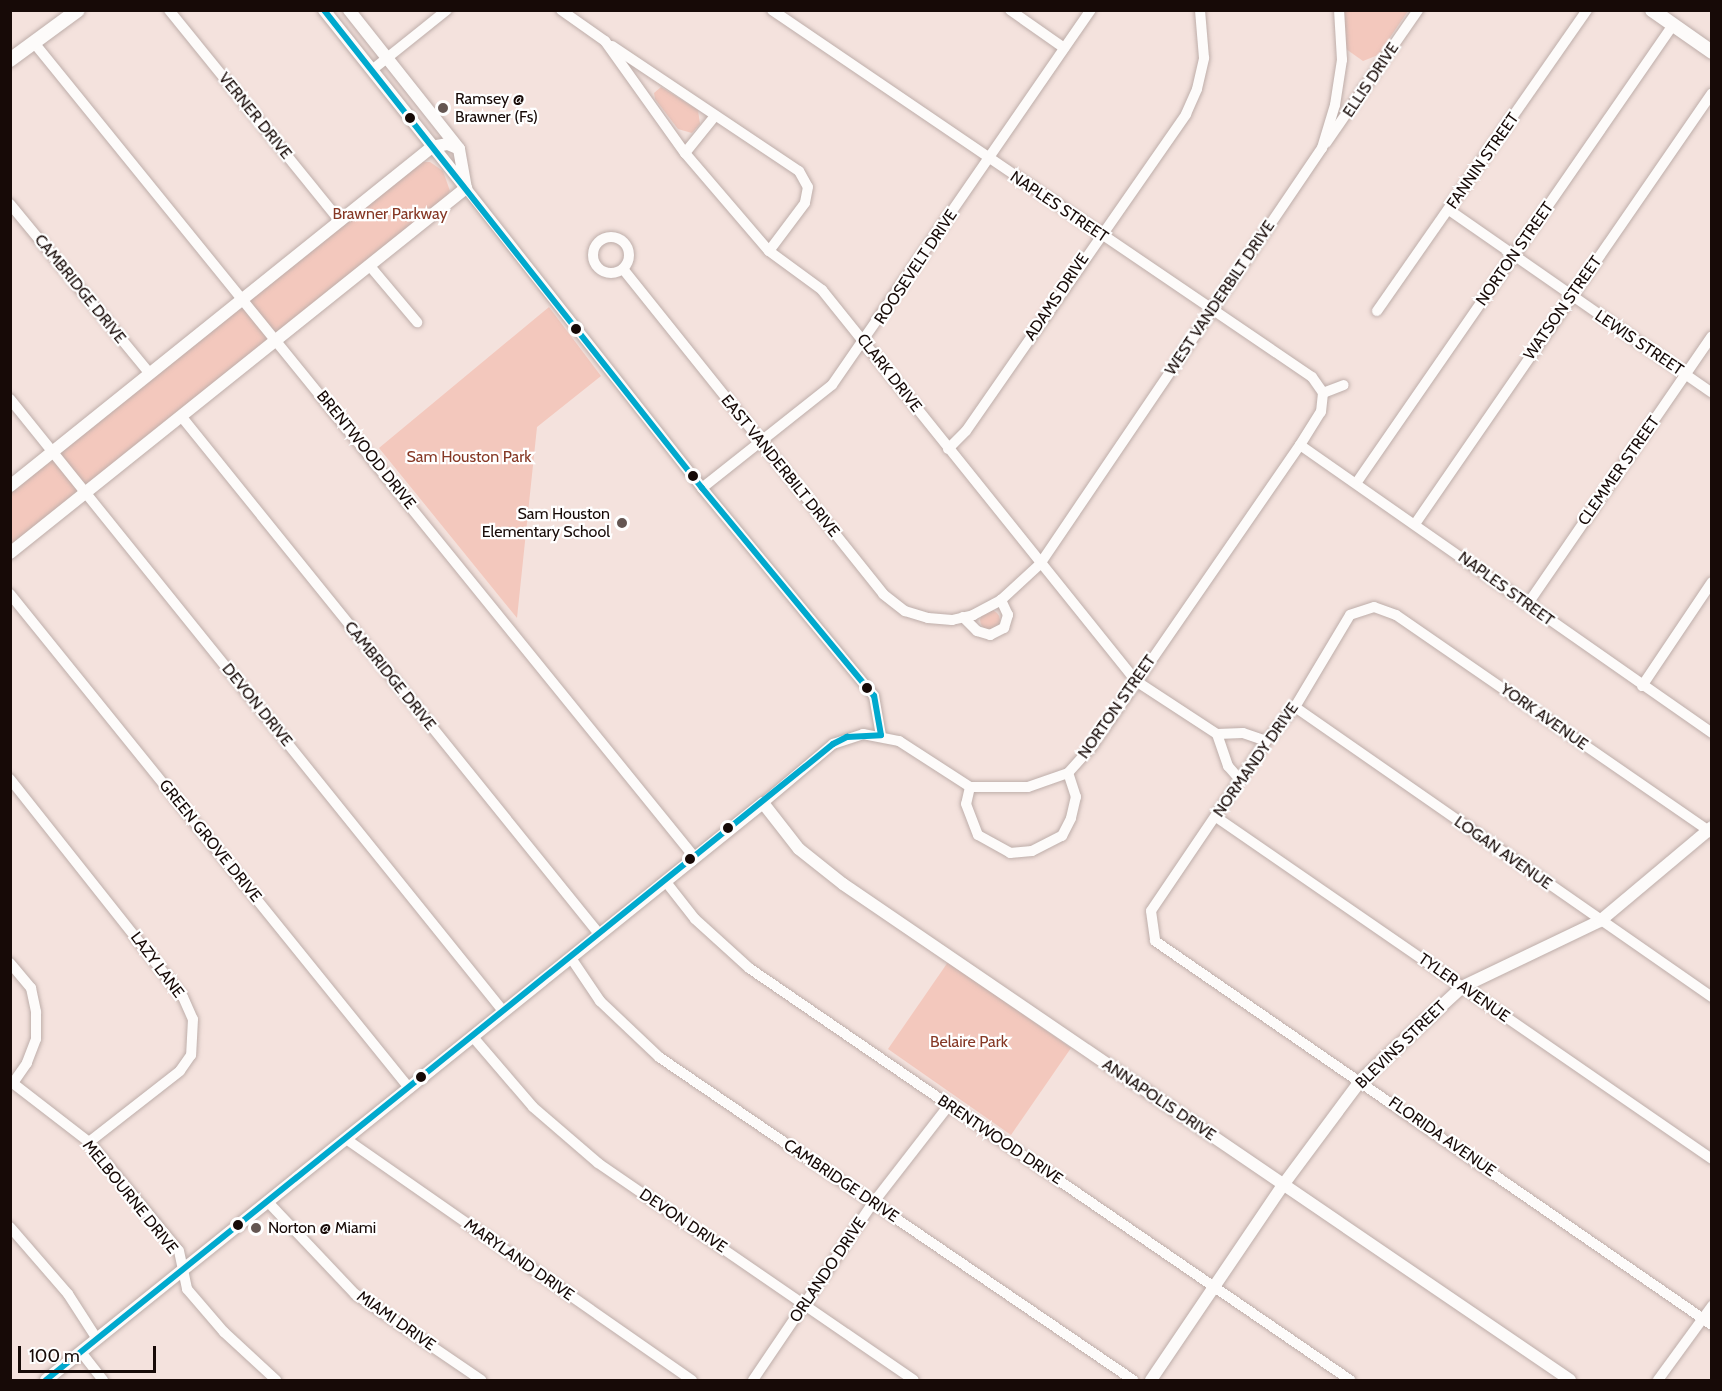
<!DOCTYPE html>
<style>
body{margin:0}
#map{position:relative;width:1722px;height:1391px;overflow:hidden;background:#f4e2dd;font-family:Cabin,sans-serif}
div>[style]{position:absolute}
.green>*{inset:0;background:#f3c8bd}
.round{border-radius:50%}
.roads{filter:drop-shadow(0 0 2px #beaeaa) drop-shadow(0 0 2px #beaeaa)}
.minor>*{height:10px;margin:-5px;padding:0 5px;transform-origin:5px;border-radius:5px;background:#fdfbfa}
.minor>.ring{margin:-5px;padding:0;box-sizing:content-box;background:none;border:10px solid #fdfbfa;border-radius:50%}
.tertiary>*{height:12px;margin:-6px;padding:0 6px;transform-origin:6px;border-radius:6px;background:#fdfbfa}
.secondary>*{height:14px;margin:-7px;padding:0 7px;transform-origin:7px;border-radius:7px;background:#fdfbfa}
.bus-1>*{height:6px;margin:-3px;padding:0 3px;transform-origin:3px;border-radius:3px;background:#00a9ce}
.dots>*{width:16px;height:16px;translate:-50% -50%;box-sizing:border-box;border:3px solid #fff;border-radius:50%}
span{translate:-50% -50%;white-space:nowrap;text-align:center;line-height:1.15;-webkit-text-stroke:4.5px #fff;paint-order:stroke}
.street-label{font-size:16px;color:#170a07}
.poi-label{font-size:16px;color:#170a07}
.left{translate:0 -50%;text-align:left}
.right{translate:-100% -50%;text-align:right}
.park-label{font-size:16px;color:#863825}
.frame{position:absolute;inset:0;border:12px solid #170a07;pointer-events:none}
.scale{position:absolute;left:18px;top:1346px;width:138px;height:27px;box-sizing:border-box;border:3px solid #170a07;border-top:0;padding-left:8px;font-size:18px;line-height:21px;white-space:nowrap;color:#170a07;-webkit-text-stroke:4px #fff;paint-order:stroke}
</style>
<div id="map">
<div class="green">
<i style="clip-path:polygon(1344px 11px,1408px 11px,1378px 55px,1363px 61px,1346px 49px)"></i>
<i style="clip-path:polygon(661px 87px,698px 110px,700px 124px,692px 133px,678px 129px,655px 99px,654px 93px)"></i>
<i style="clip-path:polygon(422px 162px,430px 162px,443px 171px,450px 191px,446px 197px,11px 546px,11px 493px)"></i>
<i style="clip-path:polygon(549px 307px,601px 376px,537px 427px,517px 618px,379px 448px)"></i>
<i class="round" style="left:980px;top:610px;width:20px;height:20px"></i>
<i style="clip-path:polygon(948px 962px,1071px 1048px,1011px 1135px,888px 1049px)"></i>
</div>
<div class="roads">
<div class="minor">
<i style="left:169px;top:10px;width:272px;rotate:51deg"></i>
<i style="left:561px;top:10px;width:54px;rotate:35.2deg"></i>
<i style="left:605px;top:41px;width:138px;rotate:54.5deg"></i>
<i style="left:685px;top:153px;width:129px;rotate:49.4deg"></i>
<i style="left:769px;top:251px;width:66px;rotate:36.3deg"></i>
<i style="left:822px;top:290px;width:501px;rotate:51.23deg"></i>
<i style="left:1136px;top:681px;width:97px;rotate:33.2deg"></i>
<i style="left:1217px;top:734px;width:26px;rotate:-2deg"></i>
<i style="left:1243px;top:733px;width:24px;rotate:19deg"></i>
<i style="left:772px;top:10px;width:653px;rotate:34.2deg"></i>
<i style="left:1312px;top:377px;width:19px;rotate:55deg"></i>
<i style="left:1010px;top:10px;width:66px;rotate:35.1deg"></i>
<i style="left:35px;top:44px;width:1048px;rotate:50.96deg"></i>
<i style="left:612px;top:46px;width:225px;rotate:33.8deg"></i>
<i style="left:799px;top:171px;width:18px;rotate:61deg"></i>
<i style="left:808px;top:187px;width:16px;rotate:101deg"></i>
<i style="left:805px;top:203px;width:60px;rotate:126.9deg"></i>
<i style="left:372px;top:70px;width:96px;rotate:-38.7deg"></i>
<i style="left:1326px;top:143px;width:162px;rotate:-55.3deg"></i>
<i style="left:685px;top:153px;width:48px;rotate:-51deg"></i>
<i style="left:466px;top:188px;width:382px;rotate:51.8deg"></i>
<i style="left:702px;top:488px;width:270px;rotate:50.4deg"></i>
<i style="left:874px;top:696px;width:40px;rotate:80deg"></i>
<i style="left:10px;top:204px;width:220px;rotate:50.5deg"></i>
<i style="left:1449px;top:210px;width:320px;rotate:34.8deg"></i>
<i class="ring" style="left:593px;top:237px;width:26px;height:26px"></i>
<i style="left:369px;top:265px;width:75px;rotate:49.9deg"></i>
<i style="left:623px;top:269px;width:416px;rotate:51.3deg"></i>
<i style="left:883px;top:594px;width:28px;rotate:38deg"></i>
<i style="left:905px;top:611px;width:24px;rotate:17deg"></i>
<i style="left:928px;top:618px;width:24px;rotate:5deg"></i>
<i style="left:952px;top:620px;width:22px;rotate:-13deg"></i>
<i style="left:973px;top:615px;width:32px;rotate:-28deg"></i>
<i style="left:1001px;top:600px;width:53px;rotate:-42.7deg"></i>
<i style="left:1040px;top:564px;width:503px;rotate:-55.87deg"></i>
<i style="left:1322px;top:148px;width:45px;rotate:-73.2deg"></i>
<i style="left:1335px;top:105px;width:46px;rotate:-81.2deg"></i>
<i style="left:1342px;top:60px;width:50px;rotate:-93.4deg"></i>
<i style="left:1377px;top:311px;width:367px;rotate:-55.1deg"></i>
<i style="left:1323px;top:393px;width:22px;rotate:-21deg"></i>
<i style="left:10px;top:399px;width:787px;rotate:51.14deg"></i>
<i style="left:181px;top:416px;width:667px;rotate:51.09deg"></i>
<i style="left:1300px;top:445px;width:503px;rotate:34.95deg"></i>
<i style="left:948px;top:449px;width:25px;rotate:-45deg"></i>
<i style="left:966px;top:431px;width:386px;rotate:-55.2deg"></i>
<i style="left:1186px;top:114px;width:27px;rotate:-66deg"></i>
<i style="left:1197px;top:89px;width:32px;rotate:-77deg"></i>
<i style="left:1204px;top:58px;width:48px;rotate:-94.8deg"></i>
<i style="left:1357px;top:482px;width:556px;rotate:-55.34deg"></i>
<i style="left:702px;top:488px;width:166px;rotate:-38.4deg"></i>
<i style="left:832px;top:385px;width:456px;rotate:-55.4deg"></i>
<i style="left:1415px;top:524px;width:523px;rotate:-55.43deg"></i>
<i style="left:10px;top:594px;width:635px;rotate:51.07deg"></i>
<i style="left:1527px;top:605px;width:326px;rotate:-55.5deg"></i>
<i style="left:963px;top:617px;width:20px;rotate:45deg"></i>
<i style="left:977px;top:631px;width:14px;rotate:17deg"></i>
<i style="left:990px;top:635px;width:16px;rotate:-27deg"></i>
<i style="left:1004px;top:628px;width:14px;rotate:-73deg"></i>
<i style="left:1008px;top:615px;width:17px;rotate:-115deg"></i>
<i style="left:1642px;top:686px;width:125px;rotate:-56.1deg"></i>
<i style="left:1295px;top:707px;width:508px;rotate:34.82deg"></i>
<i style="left:1217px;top:734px;width:34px;rotate:71deg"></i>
<i style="left:1228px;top:766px;width:18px;rotate:49deg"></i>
<i style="left:10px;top:779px;width:278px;rotate:51.6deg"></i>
<i style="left:183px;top:997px;width:24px;rotate:66deg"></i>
<i style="left:193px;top:1019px;width:36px;rotate:93deg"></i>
<i style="left:191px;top:1055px;width:19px;rotate:125deg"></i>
<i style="left:180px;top:1071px;width:115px;rotate:142deg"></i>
<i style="left:970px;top:787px;width:17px;rotate:103deg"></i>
<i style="left:966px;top:804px;width:33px;rotate:69deg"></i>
<i style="left:978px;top:835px;width:37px;rotate:29deg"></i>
<i style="left:1010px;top:853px;width:22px;rotate:-5deg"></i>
<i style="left:1032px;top:851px;width:34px;rotate:-27deg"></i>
<i style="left:1062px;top:836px;width:20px;rotate:-63deg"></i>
<i style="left:1071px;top:818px;width:22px;rotate:-77deg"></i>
<i style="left:1076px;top:797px;width:25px;rotate:-108deg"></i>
<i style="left:763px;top:803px;width:92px;rotate:-40.1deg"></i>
<i style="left:833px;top:744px;width:32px;rotate:-18deg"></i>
<i style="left:863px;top:734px;width:37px;rotate:11deg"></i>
<i style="left:899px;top:741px;width:85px;rotate:32.9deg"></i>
<i style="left:970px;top:787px;width:58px"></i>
<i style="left:1028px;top:787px;width:42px;rotate:-19.3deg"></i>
<i style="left:1068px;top:773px;width:38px;rotate:-48deg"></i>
<i style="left:1093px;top:745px;width:364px;rotate:-55.4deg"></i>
<i style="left:1300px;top:445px;width:39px;rotate:-58deg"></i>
<i style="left:1321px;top:412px;width:19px;rotate:-84deg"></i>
<i style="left:1216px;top:817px;width:602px;rotate:34.59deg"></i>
<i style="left:1712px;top:833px;width:384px;rotate:-145.4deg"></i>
<i style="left:1396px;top:615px;width:23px;rotate:-160deg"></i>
<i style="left:1374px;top:607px;width:25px;rotate:162deg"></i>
<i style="left:1350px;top:615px;width:107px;rotate:120.9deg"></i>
<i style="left:1295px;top:707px;width:45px;rotate:130.5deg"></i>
<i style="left:1266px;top:741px;width:205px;rotate:124.1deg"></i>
<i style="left:1151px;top:911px;width:30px;rotate:82deg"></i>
<i style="left:1155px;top:941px;width:677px;rotate:34.58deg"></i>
<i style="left:666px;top:882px;width:47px;rotate:51.9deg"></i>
<i style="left:695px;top:919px;width:73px;rotate:42.2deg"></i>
<i style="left:749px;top:968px;width:729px;rotate:34.43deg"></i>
<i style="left:571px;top:958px;width:52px;rotate:56deg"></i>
<i style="left:600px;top:1001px;width:81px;rotate:43.5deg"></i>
<i style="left:659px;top:1057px;width:574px;rotate:34.27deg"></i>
<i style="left:10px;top:963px;width:33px;rotate:50deg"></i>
<i style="left:31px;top:988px;width:25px;rotate:78deg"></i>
<i style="left:36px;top:1012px;width:27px;rotate:90deg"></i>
<i style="left:36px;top:1039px;width:26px;rotate:111deg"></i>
<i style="left:27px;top:1063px;width:24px;rotate:125deg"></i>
<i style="left:473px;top:1037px;width:92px;rotate:49.4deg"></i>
<i style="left:533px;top:1107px;width:86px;rotate:40.7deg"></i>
<i style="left:598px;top:1163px;width:383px;rotate:34.5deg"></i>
<i style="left:10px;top:1081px;width:100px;rotate:37.7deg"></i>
<i style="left:89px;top:1142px;width:141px;rotate:50.5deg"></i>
<i style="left:179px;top:1251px;width:39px;rotate:78deg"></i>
<i style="left:187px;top:1289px;width:57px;rotate:49.3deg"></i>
<i style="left:224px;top:1332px;width:71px;rotate:42.7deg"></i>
<i style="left:346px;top:1139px;width:422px;rotate:34.9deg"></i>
<i style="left:268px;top:1202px;width:127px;rotate:46.6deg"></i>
<i style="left:355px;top:1294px;width:153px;rotate:34.3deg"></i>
<i style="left:10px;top:1227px;width:89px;rotate:49.1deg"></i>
<i style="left:68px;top:1294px;width:54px;rotate:57.2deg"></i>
<i style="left:81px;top:1352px;width:36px;rotate:52deg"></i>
<i style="left:753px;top:1380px;width:214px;rotate:-55.9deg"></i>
<i style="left:873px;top:1203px;width:124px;rotate:-52.2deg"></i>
<i style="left:1658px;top:1380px;width:92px;rotate:-53.9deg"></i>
</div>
<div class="tertiary">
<i style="left:324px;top:10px;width:228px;rotate:51.4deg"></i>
<i style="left:349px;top:10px;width:177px;rotate:51.6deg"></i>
<i style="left:459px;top:149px;width:40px;rotate:80deg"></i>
<i style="left:10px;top:486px;width:541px;rotate:-38.78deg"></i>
<i style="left:432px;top:147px;width:16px;rotate:-11deg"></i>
<i style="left:448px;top:144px;width:12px;rotate:24deg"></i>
<i style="left:10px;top:553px;width:584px;rotate:-38.68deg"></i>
<i style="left:46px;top:1380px;width:920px;rotate:-38.83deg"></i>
<i style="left:763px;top:803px;width:58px;rotate:52deg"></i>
<i style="left:799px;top:849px;width:56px;rotate:38.5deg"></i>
<i style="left:843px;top:884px;width:880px;rotate:34.3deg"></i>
<i style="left:1151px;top:1380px;width:235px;rotate:-55.9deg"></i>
<i style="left:1283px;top:1185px;width:131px;rotate:-53.4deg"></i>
<i style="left:1361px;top:1080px;width:137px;rotate:-42.6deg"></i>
<i style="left:1462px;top:987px;width:153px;rotate:-25.6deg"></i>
<i style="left:1600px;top:921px;width:146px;rotate:-40deg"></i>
</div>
<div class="secondary">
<i style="left:1652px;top:10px;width:73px;rotate:35deg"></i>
<i style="left:10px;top:60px;width:84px;rotate:-36.3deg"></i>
</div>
</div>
<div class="bus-1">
<i style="left:46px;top:1380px;width:1012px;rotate:-38.94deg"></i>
<i style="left:833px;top:744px;width:16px;rotate:-27deg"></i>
<i style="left:847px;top:737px;width:34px;rotate:-3deg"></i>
<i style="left:881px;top:735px;width:40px;rotate:-100deg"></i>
<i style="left:874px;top:696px;width:270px;rotate:-129.6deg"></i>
<i style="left:702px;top:488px;width:609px;rotate:-128.34deg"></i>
</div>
<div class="dots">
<i style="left:443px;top:108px;background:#645652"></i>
<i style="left:410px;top:118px;background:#170a07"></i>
<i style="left:576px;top:329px;background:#170a07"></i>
<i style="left:693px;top:476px;background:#170a07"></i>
<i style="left:622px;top:523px;background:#645652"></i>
<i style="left:867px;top:688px;background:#170a07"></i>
<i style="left:728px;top:828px;background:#170a07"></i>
<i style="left:690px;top:859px;background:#170a07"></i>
<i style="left:421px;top:1077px;background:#170a07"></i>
<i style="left:238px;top:1225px;background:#170a07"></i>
<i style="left:256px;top:1228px;background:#645652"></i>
</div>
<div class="street-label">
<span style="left:1371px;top:80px;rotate:-56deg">ELLIS DRIVE</span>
<span style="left:255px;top:116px;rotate:51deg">VERNER DRIVE</span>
<span style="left:1483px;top:161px;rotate:-55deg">FANNIN STREET</span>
<span style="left:1059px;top:207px;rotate:34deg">NAPLES STREET</span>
<span style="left:1515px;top:254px;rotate:-55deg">NORTON STREET</span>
<span style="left:916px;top:267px;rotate:-56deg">ROOSEVELT DRIVE</span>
<span style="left:80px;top:289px;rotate:51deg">CAMBRIDGE DRIVE</span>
<span style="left:1057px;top:297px;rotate:-56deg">ADAMS DRIVE</span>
<span style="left:1220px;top:298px;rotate:-56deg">WEST VANDERBILT DRIVE</span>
<span style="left:1563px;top:308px;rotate:-55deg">WATSON STREET</span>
<span style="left:1639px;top:343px;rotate:34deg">LEWIS STREET</span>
<span style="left:889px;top:373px;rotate:52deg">CLARK DRIVE</span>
<span style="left:366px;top:450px;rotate:51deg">BRENTWOOD DRIVE</span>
<span style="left:780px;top:466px;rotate:51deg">EAST VANDERBILT DRIVE</span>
<span style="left:1619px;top:471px;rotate:-55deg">CLEMMER STREET</span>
<span style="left:1506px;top:589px;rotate:36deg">NAPLES STREET</span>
<span style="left:390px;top:676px;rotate:51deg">CAMBRIDGE DRIVE</span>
<span style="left:257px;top:705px;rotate:51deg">DEVON DRIVE</span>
<span style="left:1117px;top:707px;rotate:-55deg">NORTON STREET</span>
<span style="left:1544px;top:717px;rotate:35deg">YORK AVENUE</span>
<span style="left:1256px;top:760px;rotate:-55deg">NORMANDY DRIVE</span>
<span style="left:210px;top:841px;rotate:51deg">GREEN GROVE DRIVE</span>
<span style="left:1503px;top:853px;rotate:35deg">LOGAN AVENUE</span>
<span style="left:157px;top:965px;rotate:53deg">LAZY LANE</span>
<span style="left:1464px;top:988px;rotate:35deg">TYLER AVENUE</span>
<span style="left:1401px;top:1045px;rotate:-44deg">BLEVINS STREET</span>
<span style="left:1159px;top:1100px;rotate:34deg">ANNAPOLIS DRIVE</span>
<span style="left:1442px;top:1137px;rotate:35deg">FLORIDA AVENUE</span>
<span style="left:1000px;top:1140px;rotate:34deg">BRENTWOOD DRIVE</span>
<span style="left:841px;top:1181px;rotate:34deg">CAMBRIDGE DRIVE</span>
<span style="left:130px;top:1197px;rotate:51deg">MELBOURNE DRIVE</span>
<span style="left:683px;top:1221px;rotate:34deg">DEVON DRIVE</span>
<span style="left:519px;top:1260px;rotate:35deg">MARYLAND DRIVE</span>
<span style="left:828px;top:1270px;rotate:-56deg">ORLANDO DRIVE</span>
<span style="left:396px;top:1321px;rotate:35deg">MIAMI DRIVE</span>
</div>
<div class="poi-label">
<span class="left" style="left:455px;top:108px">Ramsey @<br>Brawner (Fs)</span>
<span class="right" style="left:610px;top:523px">Sam Houston<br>Elementary School</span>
<span class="left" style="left:268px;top:1228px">Norton @ Miami</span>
</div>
<div class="park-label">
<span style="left:390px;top:214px">Brawner Parkway</span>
<span style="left:469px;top:457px">Sam Houston Park</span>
<span style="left:969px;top:1042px">Belaire Park</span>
</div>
<div class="frame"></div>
<div class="scale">100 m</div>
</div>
